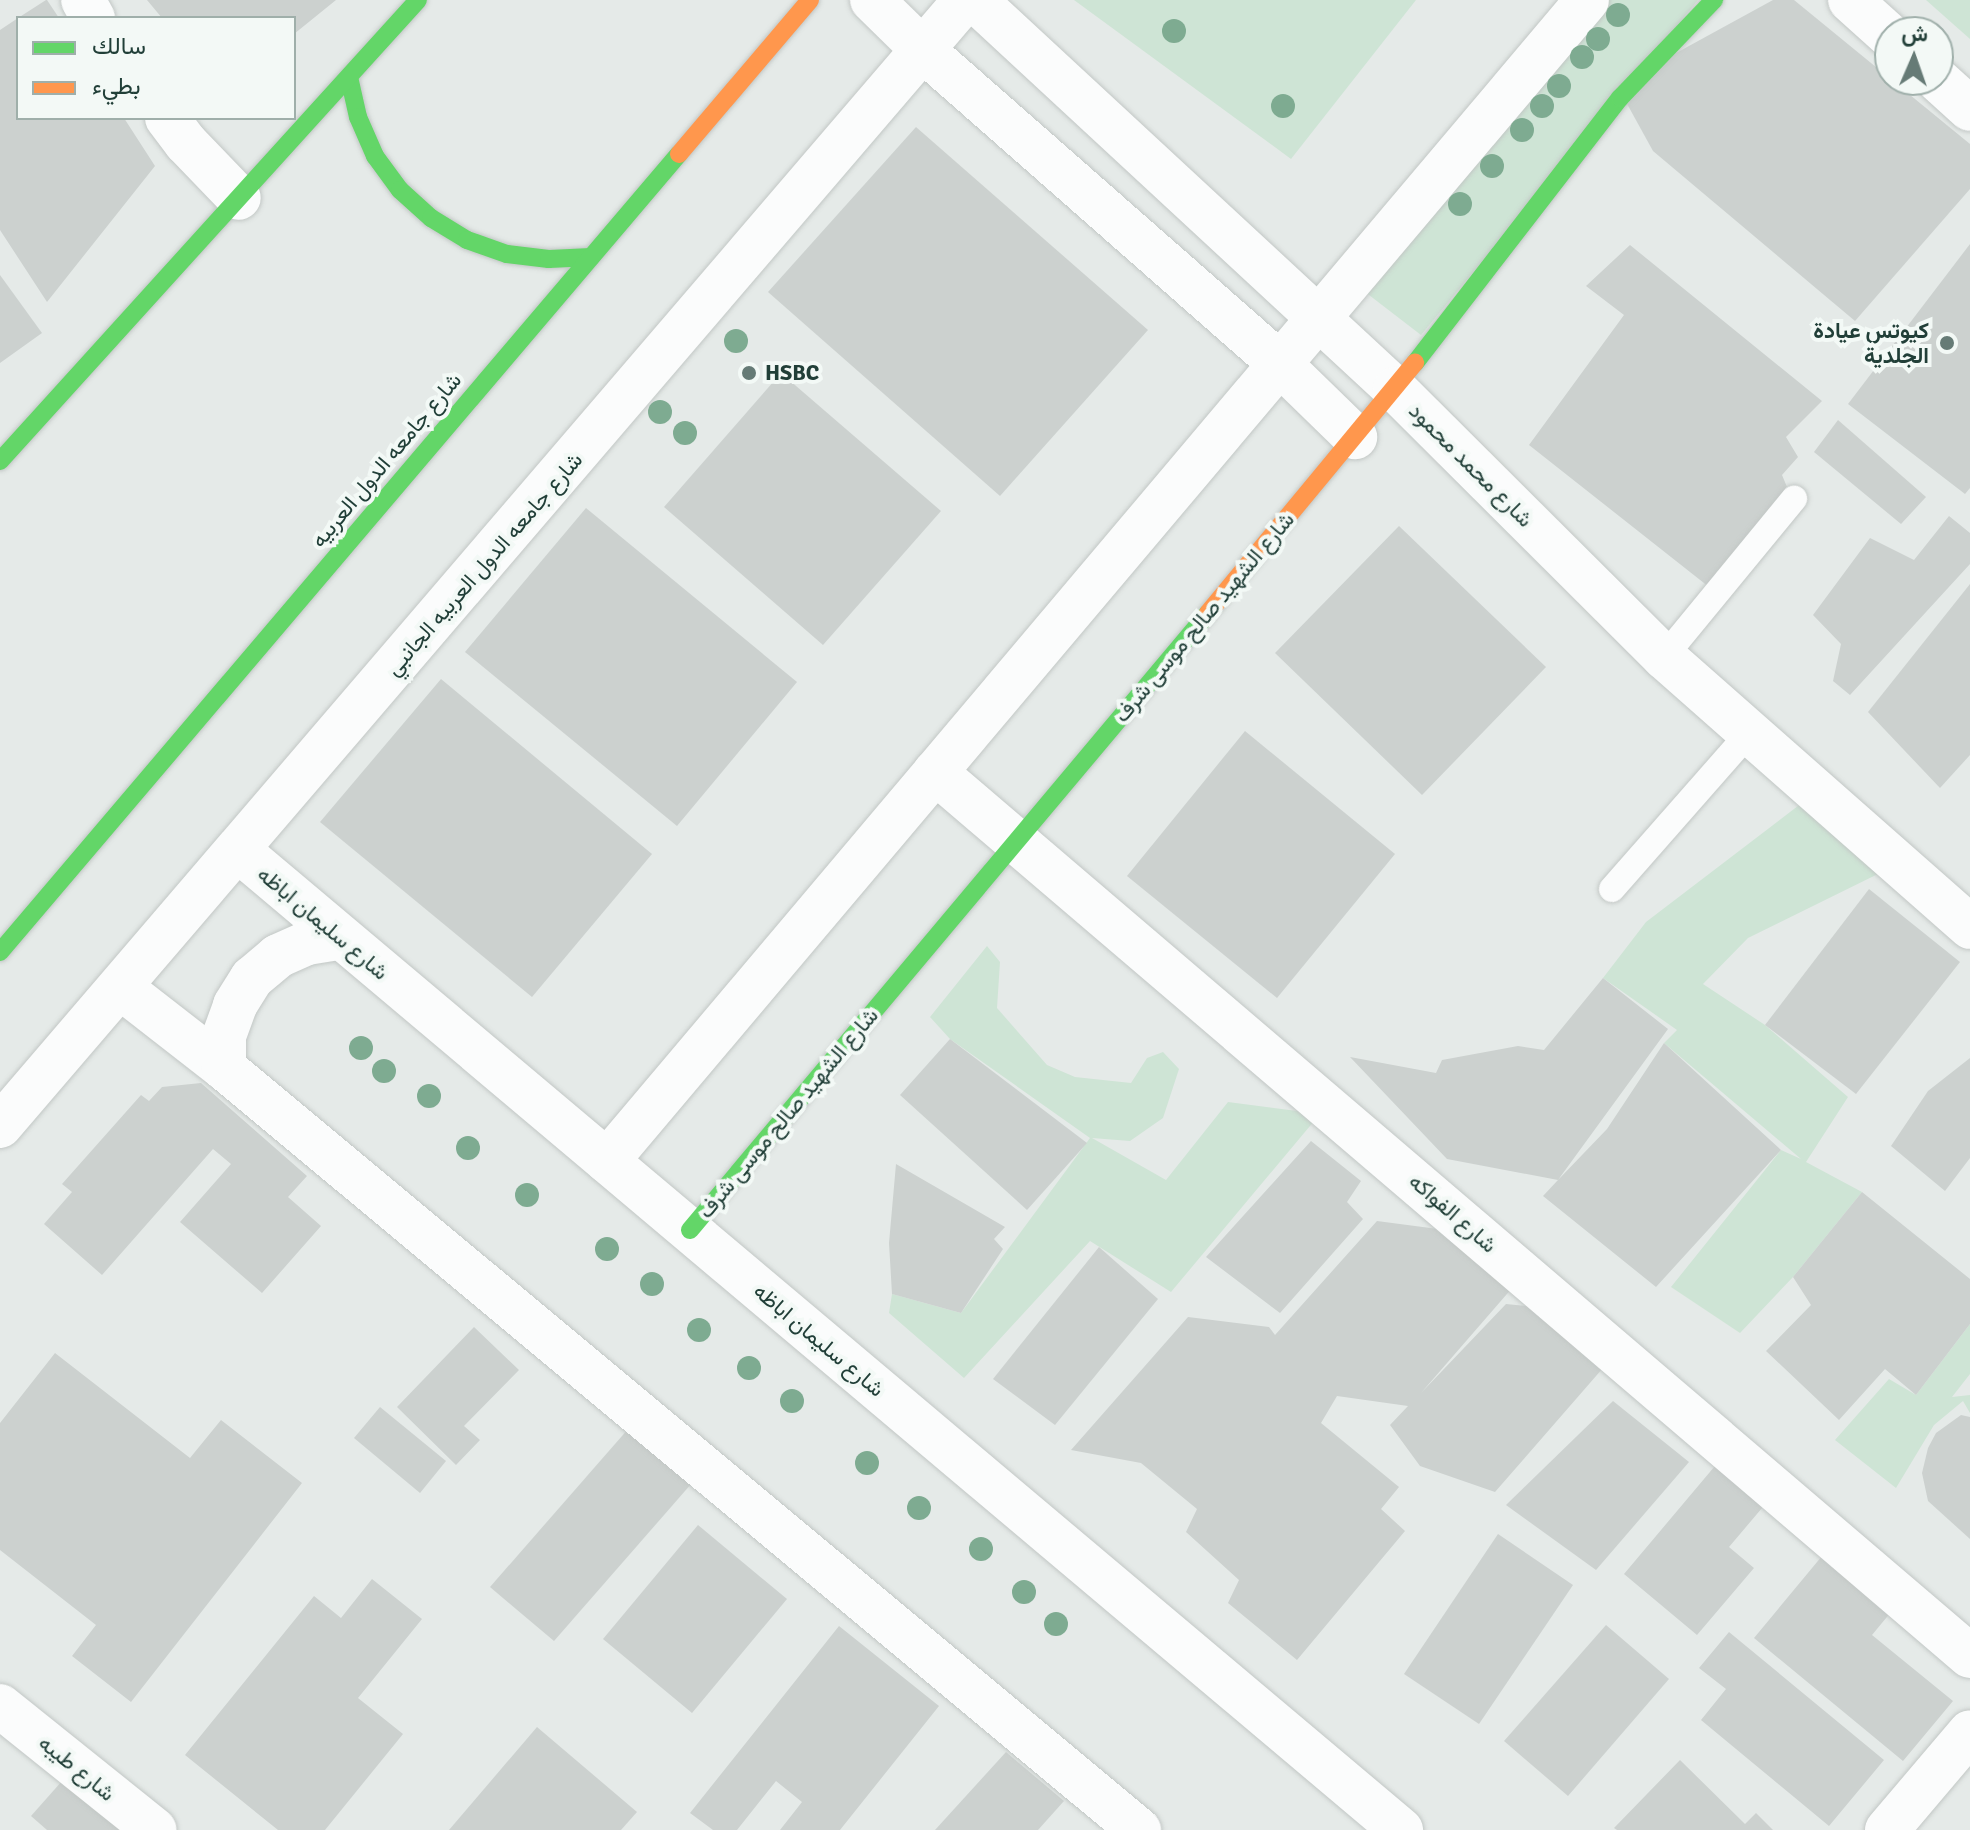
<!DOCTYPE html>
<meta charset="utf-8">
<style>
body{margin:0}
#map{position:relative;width:1970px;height:1830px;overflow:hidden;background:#e5eae8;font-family:Signika,Vazirmatn,sans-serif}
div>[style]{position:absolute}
.green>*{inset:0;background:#cee4d5}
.building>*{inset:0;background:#ccd1cf}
.roads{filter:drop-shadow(0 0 2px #c2c7c5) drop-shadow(0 0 2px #c2c7c5)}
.lane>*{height:26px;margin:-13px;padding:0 13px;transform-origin:13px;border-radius:13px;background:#fbfcfc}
.street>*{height:44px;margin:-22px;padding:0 22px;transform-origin:22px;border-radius:22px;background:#fbfcfc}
.fast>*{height:18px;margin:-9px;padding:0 9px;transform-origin:9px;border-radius:9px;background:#63d668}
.slow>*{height:18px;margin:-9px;padding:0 9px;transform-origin:9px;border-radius:9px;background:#ff974d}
.trees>*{width:24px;height:24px;margin:-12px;border-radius:50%;background:#7eab91}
.dots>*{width:22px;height:22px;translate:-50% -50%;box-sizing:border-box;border:4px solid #f3f9f6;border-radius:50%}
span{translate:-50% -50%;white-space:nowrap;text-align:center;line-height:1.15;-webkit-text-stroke:8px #f3f9f6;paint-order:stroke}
.poi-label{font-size:22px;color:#213f38;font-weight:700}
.right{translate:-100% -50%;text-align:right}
.left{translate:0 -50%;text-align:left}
.street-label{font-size:22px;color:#213f38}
.legend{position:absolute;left:16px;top:16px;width:280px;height:104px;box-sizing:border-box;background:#f3f9f6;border:2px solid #9fafaa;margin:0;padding:10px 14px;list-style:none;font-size:24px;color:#213f38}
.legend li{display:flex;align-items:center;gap:16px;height:40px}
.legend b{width:40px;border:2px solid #9fafaa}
.north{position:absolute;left:1874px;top:16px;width:80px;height:80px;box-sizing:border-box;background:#f3f9f6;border:2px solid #9fafaa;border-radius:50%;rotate:2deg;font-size:22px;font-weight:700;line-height:32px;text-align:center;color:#213f38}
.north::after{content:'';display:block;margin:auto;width:28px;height:36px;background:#667b76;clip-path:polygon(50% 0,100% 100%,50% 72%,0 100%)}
</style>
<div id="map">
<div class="green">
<i style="clip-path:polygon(1074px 0,1416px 0,1291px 159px)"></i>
<i style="clip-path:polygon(1598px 0,1698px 0,1421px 335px,1356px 285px)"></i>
<i style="clip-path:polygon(1926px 0,1970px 0,1970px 39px)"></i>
<i style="clip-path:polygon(1807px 799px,1886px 870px,1748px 938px,1703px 984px,1765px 1025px,1848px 1097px,1806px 1162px,1862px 1192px,1793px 1277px,1740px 1333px,1671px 1287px,1781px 1150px,1801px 1159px,1664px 1043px,1677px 1030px,1603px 978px,1646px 922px)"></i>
<i style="clip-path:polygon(987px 946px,1000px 962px,997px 1008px,1047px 1065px,1075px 1077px,1131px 1083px,1147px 1058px,1163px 1052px,1179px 1069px,1163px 1118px,1130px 1141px,1092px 1138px,1166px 1180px,1228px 1102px,1320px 1114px,1171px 1292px,1090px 1241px,964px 1378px,889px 1313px,892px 1294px,961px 1313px,1090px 1138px,950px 1039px,930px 1017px)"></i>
<i style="clip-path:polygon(1970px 1324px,1970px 1374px,1952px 1397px,1970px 1395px,1970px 1413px,1963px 1401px,1934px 1425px,1896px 1488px,1835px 1440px,1889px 1379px,1916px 1395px)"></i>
</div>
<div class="building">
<i style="clip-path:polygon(47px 0,59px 18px,18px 18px,46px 0)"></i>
<i style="clip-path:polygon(147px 0,336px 0,294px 34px,294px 18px,162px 18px)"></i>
<i style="clip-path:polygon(1773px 0,1794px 0,1970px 144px,1970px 189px,1855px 321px,1653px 151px,1626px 102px,1667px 58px)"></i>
<i style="clip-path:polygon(18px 18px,18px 118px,124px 118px,155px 166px,47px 302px,0 230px,0 30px)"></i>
<i style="clip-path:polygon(916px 127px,1148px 330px,1000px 496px,768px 292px)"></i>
<i style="clip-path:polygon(1970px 244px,1970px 488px,1965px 494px,1848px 404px)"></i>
<i style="clip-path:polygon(1630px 245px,1822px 401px,1786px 437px,1798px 457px,1782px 475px,1787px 487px,1709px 587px,1529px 445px,1624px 315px,1586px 286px)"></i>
<i style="clip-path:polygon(0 275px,42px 333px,0 363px)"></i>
<i style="clip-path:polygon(781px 373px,941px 511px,823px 645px,664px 507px)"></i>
<i style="clip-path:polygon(1838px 420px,1926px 497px,1901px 524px,1814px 452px)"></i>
<i style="clip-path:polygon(586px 508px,797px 682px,677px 826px,465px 652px)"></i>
<i style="clip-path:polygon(1949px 516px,1970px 533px,1970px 564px,1850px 695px,1833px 681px,1841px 644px,1813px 615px,1870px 538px,1914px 560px)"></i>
<i style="clip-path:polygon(1399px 526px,1546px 667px,1422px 795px,1275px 653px)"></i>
<i style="clip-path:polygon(1970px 584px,1970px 755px,1940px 788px,1868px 712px)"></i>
<i style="clip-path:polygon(441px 679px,652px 854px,532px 997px,320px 822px)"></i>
<i style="clip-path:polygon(1245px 731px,1395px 854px,1277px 998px,1127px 876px)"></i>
<i style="clip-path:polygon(1869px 889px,1960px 962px,1856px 1094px,1765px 1025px)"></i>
<i style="clip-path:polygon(1603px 978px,1668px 1029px,1558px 1180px,1607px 1129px,1664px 1043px,1781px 1150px,1656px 1287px,1543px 1196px,1558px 1180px,1447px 1159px,1350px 1057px,1436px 1073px,1442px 1060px,1518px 1046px,1544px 1050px)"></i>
<i style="clip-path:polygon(950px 1039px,1087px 1143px,1027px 1210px,900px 1095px)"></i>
<i style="clip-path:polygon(1970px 1058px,1970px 1158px,1945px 1191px,1891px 1146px,1928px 1091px)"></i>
<i style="clip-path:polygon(201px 1083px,307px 1176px,288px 1197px,321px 1226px,262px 1293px,180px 1222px,231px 1164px,213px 1149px,102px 1275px,44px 1224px,72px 1192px,62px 1184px,141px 1095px,149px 1101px,162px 1087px)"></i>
<i style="clip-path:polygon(1311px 1141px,1361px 1181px,1347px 1202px,1363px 1219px,1280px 1313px,1206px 1257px)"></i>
<i style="clip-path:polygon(896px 1164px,1005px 1227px,994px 1239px,1003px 1249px,961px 1313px,892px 1294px,889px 1243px)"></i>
<i style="clip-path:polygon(1862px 1192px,1970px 1279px,1970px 1324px,1916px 1395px,1885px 1369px,1839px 1420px,1766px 1351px,1811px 1305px,1793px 1277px)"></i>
<i style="clip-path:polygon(1377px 1221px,1453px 1231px,1513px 1287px,1421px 1393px,1506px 1304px,1536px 1307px,1603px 1368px,1495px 1492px,1420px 1466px,1390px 1425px,1408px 1406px,1337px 1396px,1321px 1423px,1399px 1487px,1381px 1509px,1405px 1531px,1297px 1660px,1228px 1603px,1239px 1580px,1186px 1532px,1197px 1509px,1141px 1463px,1071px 1450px,1188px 1317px,1269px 1327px,1275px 1335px)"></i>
<i style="clip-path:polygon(1099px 1247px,1158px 1299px,1055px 1425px,993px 1379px)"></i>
<i style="clip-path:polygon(474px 1327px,519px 1370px,464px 1426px,480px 1440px,456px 1465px,397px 1407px)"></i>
<i style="clip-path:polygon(55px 1353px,190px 1458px,221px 1420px,302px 1483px,131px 1702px,72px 1656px,96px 1625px,0 1550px,0 1423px)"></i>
<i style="clip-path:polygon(1613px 1401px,1689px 1462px,1596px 1570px,1506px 1505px)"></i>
<i style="clip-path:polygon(380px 1407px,446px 1461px,420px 1493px,354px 1438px)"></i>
<i style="clip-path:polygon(1961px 1415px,1970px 1417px,1970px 1539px,1928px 1501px,1922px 1473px,1928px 1448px,1936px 1433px)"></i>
<i style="clip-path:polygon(629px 1428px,692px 1483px,554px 1641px,490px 1587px)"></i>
<i style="clip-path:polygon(1720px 1460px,1768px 1501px,1729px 1547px,1754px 1568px,1697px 1635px,1624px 1574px)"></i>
<i style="clip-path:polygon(698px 1525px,787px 1599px,692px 1713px,603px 1639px)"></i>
<i style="clip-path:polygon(1498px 1534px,1573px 1585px,1479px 1724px,1404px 1674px)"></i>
<i style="clip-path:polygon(1832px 1544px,1901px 1600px,1872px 1635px,1953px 1701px,1903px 1761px,1754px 1638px)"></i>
<i style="clip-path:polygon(372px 1579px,422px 1619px,358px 1698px,403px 1734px,325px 1830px,278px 1830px,185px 1755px,314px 1596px,341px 1618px)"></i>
<i style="clip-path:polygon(1606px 1625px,1669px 1679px,1568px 1796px,1504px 1741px)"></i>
<i style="clip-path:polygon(839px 1626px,939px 1706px,840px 1830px,780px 1830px,802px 1802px,776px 1781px,737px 1830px,713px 1830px,690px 1813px)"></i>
<i style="clip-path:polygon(1729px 1632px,1884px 1760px,1829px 1826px,1701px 1720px,1726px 1689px,1699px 1668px)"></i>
<i style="clip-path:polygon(537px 1727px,637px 1812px,621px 1830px,449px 1830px)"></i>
<i style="clip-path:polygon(1006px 1752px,1064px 1801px,1038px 1830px,935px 1830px)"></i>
<i style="clip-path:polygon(1680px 1760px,1745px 1824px,1756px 1813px,1773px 1830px,1617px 1830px,1614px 1828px)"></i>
<i style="clip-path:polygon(70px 1772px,123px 1830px,47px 1830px,31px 1816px)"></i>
</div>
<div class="roads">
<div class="lane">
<i style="left:1664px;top:657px;width:205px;rotate:-50.6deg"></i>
<i style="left:1612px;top:889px;width:208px;rotate:-48.7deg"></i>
</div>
<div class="street">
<i style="left:83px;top:0;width:21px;rotate:61deg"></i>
<i style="left:872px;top:0;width:73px;rotate:44.4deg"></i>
<i style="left:924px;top:51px;width:474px;rotate:41.3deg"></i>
<i style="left:1280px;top:364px;width:105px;rotate:44.2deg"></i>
<i style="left:975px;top:0;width:572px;rotate:42.81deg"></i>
<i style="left:1395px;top:389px;width:380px;rotate:44.9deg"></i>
<i style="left:1664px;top:657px;width:408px;rotate:41.4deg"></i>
<i style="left:1850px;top:0;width:54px;rotate:42deg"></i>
<i style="left:1938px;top:80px;width:43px;rotate:42.2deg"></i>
<i style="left:167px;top:118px;width:31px;rotate:53deg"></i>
<i style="left:186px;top:143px;width:76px;rotate:46.1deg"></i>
<i style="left:935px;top:772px;width:1361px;rotate:40.5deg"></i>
<i style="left:238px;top:850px;width:1521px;rotate:40.12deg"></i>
<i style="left:120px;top:987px;width:132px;rotate:37.9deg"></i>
<i style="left:224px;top:1068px;width:1191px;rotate:39.79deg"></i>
<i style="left:224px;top:1068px;width:32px;rotate:-90deg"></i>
<i style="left:224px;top:1036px;width:33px;rotate:-70deg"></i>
<i style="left:235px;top:1005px;width:32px;rotate:-58deg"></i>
<i style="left:252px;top:978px;width:34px;rotate:-40deg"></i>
<i style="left:278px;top:956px;width:32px;rotate:-24deg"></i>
<i style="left:307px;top:943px;width:33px;rotate:-9deg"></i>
<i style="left:0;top:1126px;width:1483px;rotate:-49.4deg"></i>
<i style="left:607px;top:1161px;width:1519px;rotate:-49.83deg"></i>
<i style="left:0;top:1706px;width:198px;rotate:38.7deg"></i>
<i style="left:1887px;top:1830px;width:128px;rotate:-49.7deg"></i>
</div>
<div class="fast">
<i style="left:349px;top:77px;width:41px;rotate:77.3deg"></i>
<i style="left:358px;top:117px;width:43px;rotate:66.4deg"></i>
<i style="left:375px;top:156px;width:42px;rotate:53.7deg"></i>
<i style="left:400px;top:190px;width:42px;rotate:42.1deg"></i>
<i style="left:431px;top:218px;width:42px;rotate:31.4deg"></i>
<i style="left:467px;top:240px;width:42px;rotate:19.3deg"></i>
<i style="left:507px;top:254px;width:42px;rotate:6.8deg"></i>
<i style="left:549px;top:259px;width:42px;rotate:-2.7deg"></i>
<i style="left:1415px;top:363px;width:335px;rotate:-52.3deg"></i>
<i style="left:1620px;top:98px;width:136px;rotate:-46.2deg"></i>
<i style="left:0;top:461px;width:622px;rotate:-47.8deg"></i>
<i style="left:0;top:952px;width:1048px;rotate:-49.61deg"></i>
<i style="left:690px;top:1230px;width:806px;rotate:-49.98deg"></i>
</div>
<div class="slow">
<i style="left:679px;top:154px;width:202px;rotate:-49.6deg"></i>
<i style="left:1208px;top:613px;width:325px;rotate:-50.4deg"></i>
</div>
</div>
<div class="trees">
<i style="left:1618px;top:15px"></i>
<i style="left:1174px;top:31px"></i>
<i style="left:1598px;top:39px"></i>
<i style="left:1582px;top:57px"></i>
<i style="left:1559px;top:86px"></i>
<i style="left:1283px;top:106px"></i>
<i style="left:1542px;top:106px"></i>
<i style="left:1522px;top:130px"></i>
<i style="left:1492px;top:166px"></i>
<i style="left:1460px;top:204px"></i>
<i style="left:736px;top:341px"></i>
<i style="left:660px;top:412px"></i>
<i style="left:685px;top:433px"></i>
<i style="left:361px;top:1048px"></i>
<i style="left:384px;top:1071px"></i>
<i style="left:429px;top:1096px"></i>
<i style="left:468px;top:1148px"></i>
<i style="left:527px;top:1195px"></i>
<i style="left:607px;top:1249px"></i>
<i style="left:652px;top:1284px"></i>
<i style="left:699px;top:1330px"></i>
<i style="left:749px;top:1368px"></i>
<i style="left:792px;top:1401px"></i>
<i style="left:867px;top:1463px"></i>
<i style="left:919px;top:1508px"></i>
<i style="left:981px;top:1549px"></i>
<i style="left:1024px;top:1592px"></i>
<i style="left:1056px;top:1624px"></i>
</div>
<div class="dots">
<i style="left:1947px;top:343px;background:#667b76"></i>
<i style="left:749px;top:373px;background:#667b76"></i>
</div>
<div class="poi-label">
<span class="right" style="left:1929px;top:343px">كيوتس عيادة<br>الجلدية</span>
<span class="left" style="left:765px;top:373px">HSBC</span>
</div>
<div class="street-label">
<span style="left:386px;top:460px;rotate:-50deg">شارع جامعه الدول العربيه</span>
<span style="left:1471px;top:465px;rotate:45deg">شارع محمد محمود</span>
<span style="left:484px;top:564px;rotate:-49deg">شارع جامعه الدول العربيه الجانبي</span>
<span style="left:1204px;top:617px;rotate:-50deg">شارع الشهيد صالح موسى شرف</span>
<span style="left:323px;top:923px;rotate:40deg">شارع سليمان اباظه</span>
<span style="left:788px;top:1113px;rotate:-50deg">شارع الشهيد صالح موسى شرف</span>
<span style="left:1453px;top:1213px;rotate:41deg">شارع الفواكه</span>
<span style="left:819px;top:1340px;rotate:40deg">شارع سليمان اباظه</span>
<span style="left:77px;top:1768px;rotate:39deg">شارع طيبه</span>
</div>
<ul class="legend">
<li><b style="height:10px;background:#63d668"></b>سالك</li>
<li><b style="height:10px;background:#ff974d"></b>بطيء</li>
</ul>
<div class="north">ش</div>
</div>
